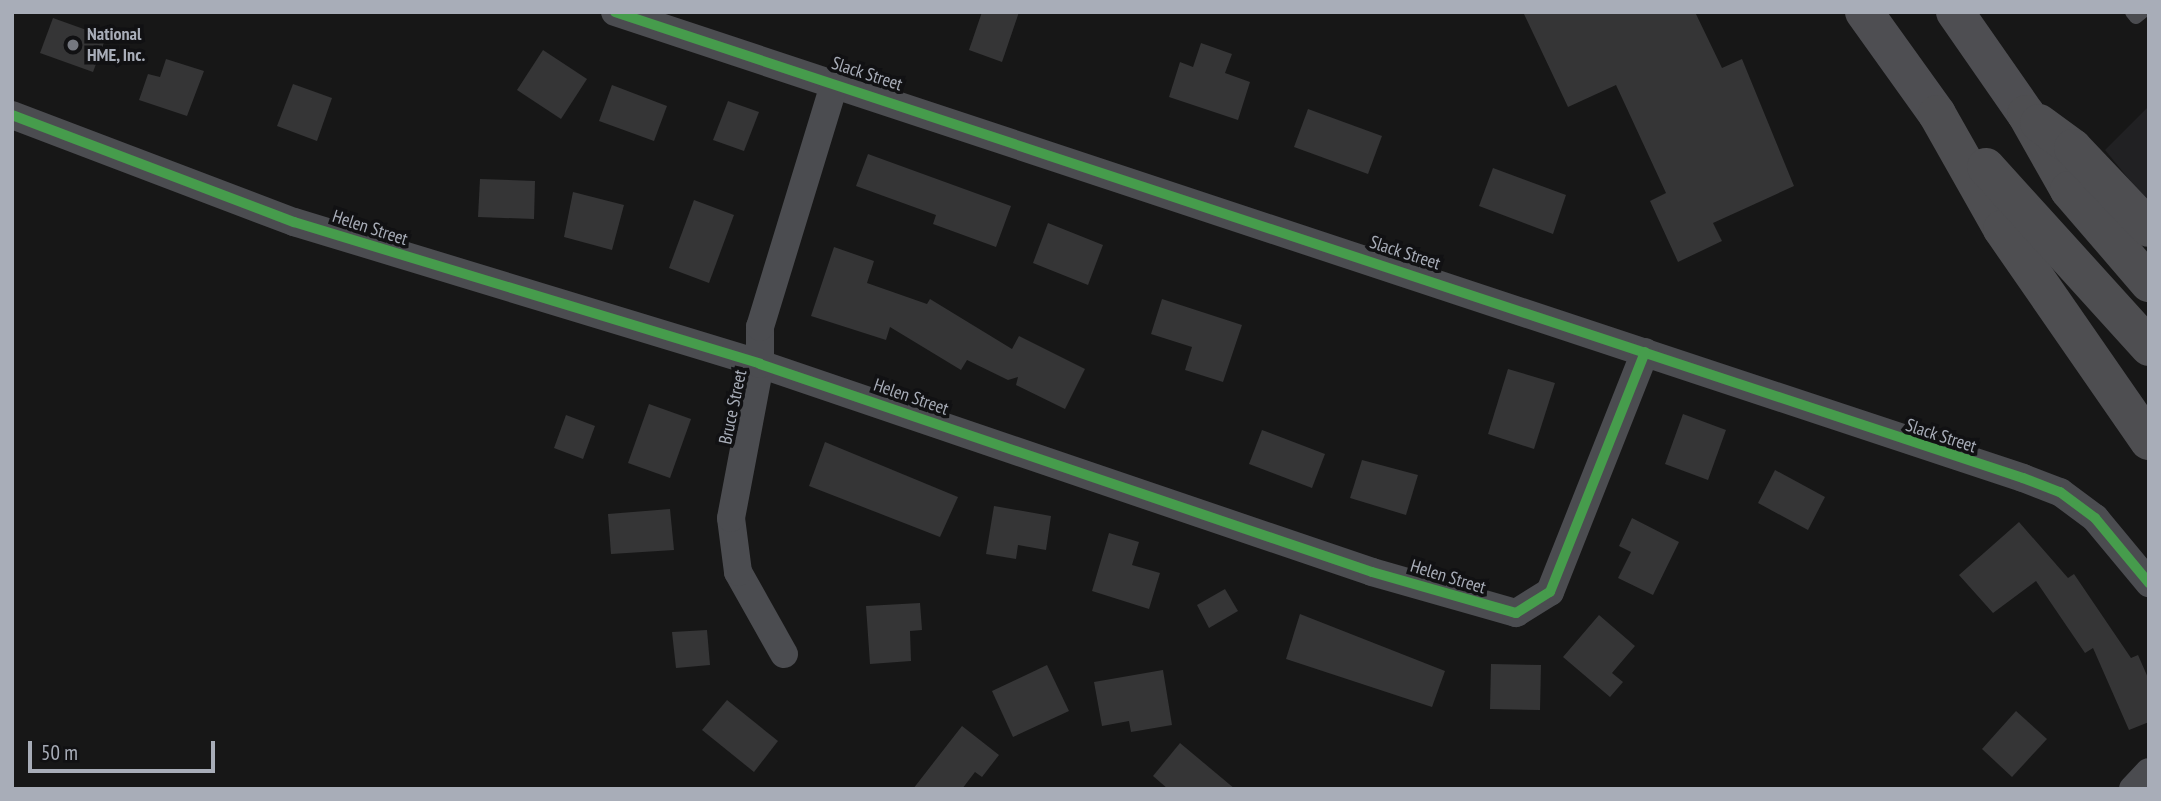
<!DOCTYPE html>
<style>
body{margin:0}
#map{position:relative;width:2161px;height:801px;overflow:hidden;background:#171717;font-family:"PT Sans Narrow",sans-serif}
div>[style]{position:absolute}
.built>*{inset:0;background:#212123}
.building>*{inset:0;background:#353536}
.service>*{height:14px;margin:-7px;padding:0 7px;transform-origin:7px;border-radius:7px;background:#4b4c50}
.minor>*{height:28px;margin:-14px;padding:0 14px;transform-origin:14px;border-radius:14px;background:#4b4c50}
.trunk>*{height:38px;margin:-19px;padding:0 19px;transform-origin:19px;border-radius:19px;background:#4e4e52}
.motorway>*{height:38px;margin:-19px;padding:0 19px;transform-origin:19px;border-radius:19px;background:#4e4e51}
.cycleway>*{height:10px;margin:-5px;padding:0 5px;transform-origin:5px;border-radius:5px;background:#469c4c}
.dots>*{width:19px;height:19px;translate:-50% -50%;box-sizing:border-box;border:4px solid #111113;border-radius:50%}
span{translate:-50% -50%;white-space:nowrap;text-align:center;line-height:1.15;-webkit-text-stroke:7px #111113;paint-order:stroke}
.poi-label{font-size:18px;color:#a8adb8;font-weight:700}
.left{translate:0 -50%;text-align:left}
.street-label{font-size:18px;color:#a8adb8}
.frame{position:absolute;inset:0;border:14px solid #a8adb8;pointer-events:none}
.scale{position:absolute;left:28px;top:741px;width:187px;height:32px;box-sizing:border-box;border:4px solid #a8adb8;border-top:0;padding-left:9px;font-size:21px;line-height:24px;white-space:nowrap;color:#a8adb8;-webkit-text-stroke:5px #111113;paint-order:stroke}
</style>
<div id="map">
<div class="built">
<i style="clip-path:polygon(2149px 106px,2149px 204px,2105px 150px)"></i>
</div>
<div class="building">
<i style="clip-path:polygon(982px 12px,1019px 12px,1002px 62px,969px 50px)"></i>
<i style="clip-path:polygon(1523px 12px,1695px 12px,1722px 68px,1742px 59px,1794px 186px,1713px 223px,1722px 241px,1678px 262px,1650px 201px,1666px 193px,1616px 85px,1568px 107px)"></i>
<i style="clip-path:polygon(53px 18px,106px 37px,93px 72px,40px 53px)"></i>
<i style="clip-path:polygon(1201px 43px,1232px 54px,1225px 73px,1250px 82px,1238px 120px,1169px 97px,1180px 62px,1193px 67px)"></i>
<i style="clip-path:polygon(543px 50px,587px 79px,561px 119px,517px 90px)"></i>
<i style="clip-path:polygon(166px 59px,204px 71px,187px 116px,139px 100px,148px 74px,160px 77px)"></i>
<i style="clip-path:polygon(293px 84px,332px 98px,317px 141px,277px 126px)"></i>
<i style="clip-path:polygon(612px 85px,667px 106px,654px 141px,599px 121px)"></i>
<i style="clip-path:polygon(728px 101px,759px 112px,744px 151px,713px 140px)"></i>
<i style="clip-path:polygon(1308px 109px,1382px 136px,1368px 174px,1294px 147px)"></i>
<i style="clip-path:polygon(868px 154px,1011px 206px,996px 247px,933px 224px,936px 215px,856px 186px)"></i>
<i style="clip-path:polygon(1493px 168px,1566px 195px,1553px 234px,1479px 206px)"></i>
<i style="clip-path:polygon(480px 179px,535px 181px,534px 219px,478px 217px)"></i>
<i style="clip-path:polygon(573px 192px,624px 205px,612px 250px,564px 237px)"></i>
<i style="clip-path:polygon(694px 200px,734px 215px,709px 283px,669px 268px)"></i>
<i style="clip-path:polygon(1048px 223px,1103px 245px,1088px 285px,1033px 263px)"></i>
<i style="clip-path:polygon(834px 247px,874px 261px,867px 283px,927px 304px,930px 299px,1012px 349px,1019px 336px,1085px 369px,1065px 409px,1016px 385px,1018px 377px,1008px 380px,967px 360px,961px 370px,890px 327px,886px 340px,811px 316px)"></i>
<i style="clip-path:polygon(1162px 299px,1242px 325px,1223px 382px,1185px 370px,1192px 347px,1151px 334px)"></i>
<i style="clip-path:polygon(1508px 369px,1555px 383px,1534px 449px,1488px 434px)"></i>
<i style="clip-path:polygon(649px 404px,691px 419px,670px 478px,628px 463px)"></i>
<i style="clip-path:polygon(1683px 414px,1726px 430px,1708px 480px,1665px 464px)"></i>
<i style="clip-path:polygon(566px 415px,595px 426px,583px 459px,554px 448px)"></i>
<i style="clip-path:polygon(1262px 430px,1325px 454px,1312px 488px,1249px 464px)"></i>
<i style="clip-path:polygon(825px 442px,958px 497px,940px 537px,809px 486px)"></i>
<i style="clip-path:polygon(1362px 460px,1418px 475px,1406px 515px,1350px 498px)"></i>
<i style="clip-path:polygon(1775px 470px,1825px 497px,1808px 530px,1758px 503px)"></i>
<i style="clip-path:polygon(994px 506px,1051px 516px,1046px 550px,1018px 545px,1016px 559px,986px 554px)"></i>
<i style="clip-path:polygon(670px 509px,674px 550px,611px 554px,608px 514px)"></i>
<i style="clip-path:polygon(1632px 518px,1679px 542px,1653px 595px,1618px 578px,1631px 552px,1619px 546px)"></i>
<i style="clip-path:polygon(2019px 522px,2068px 578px,2074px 574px,2131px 658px,2138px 655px,2149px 680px,2149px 722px,2129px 730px,2093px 648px,2085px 653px,2036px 581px,1993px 613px,1959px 575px)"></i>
<i style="clip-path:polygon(1109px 533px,1139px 542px,1132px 565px,1160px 573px,1149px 609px,1092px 591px)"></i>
<i style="clip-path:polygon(1225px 589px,1238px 611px,1209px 628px,1197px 605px)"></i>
<i style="clip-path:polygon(920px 603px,922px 630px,910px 631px,911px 661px,870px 664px,866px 606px)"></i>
<i style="clip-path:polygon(1300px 614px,1445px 671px,1432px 707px,1286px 659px)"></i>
<i style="clip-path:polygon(1599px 615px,1635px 646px,1612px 673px,1623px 682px,1610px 697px,1563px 657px)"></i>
<i style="clip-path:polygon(707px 630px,710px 665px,676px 668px,672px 632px)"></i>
<i style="clip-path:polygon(1491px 664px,1541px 665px,1540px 710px,1490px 709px)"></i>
<i style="clip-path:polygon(1047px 665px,1069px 711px,1013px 737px,992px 691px)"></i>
<i style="clip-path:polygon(1163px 670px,1172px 725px,1131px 732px,1129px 721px,1102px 726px,1094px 682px)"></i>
<i style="clip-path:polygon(727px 700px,778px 741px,754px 772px,702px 730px)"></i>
<i style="clip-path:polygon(2016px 711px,2047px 739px,2012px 777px,1982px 749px)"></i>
<i style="clip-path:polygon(962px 726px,999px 755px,982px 777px,975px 772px,962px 789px,913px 789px)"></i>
<i style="clip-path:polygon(1180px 743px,1235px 789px,1168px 789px,1153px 776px)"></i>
</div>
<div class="service">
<i style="left:2132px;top:12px;width:6px;rotate:51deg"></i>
<i style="left:2136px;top:17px;width:8px;rotate:-40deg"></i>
</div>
<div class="minor">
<i style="left:615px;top:12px;width:1483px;rotate:18.31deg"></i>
<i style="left:2023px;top:478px;width:40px;rotate:21deg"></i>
<i style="left:2060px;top:492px;width:44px;rotate:36.6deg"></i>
<i style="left:2095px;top:518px;width:85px;rotate:50.3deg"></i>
<i style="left:12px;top:115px;width:302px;rotate:20.8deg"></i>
<i style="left:294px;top:222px;width:487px;rotate:16.9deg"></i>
<i style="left:760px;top:364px;width:646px;rotate:18.77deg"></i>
<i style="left:1372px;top:572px;width:150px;rotate:15.9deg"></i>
<i style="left:1516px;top:613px;width:40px;rotate:-32deg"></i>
<i style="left:1550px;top:592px;width:258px;rotate:-68.4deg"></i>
<i style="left:784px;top:654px;width:94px;rotate:-119.3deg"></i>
<i style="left:738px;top:572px;width:54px;rotate:-97.4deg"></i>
<i style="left:731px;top:518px;width:157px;rotate:-79.3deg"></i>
<i style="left:760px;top:364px;width:37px;rotate:-90deg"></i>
<i style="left:760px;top:327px;width:256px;rotate:-73deg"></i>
<i style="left:2133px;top:789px;width:23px;rotate:-47deg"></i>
</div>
<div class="trunk">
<i style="left:1864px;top:12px;width:125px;rotate:54.4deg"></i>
<i style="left:1955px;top:12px;width:124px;rotate:55.2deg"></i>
</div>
<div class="motorway">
<i style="left:1937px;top:114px;width:132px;rotate:60.5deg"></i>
<i style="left:2002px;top:229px;width:258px;rotate:55.3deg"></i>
<i style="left:2026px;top:114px;width:87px;rotate:60.5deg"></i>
<i style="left:2069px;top:190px;width:123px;rotate:49.3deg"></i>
<i style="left:2039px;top:123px;width:42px;rotate:36.3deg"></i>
<i style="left:2073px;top:148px;width:110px;rotate:46.5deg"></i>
<i style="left:1986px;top:167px;width:243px;rotate:47.8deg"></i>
</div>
<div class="cycleway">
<i style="left:615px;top:12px;width:1483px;rotate:18.31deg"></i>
<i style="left:2023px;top:478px;width:40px;rotate:21deg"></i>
<i style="left:2060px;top:492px;width:44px;rotate:36.6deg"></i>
<i style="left:2095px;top:518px;width:85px;rotate:50.3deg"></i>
<i style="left:12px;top:115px;width:302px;rotate:20.8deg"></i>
<i style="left:294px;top:222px;width:487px;rotate:16.9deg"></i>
<i style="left:760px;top:364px;width:646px;rotate:18.77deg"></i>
<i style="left:1372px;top:572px;width:150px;rotate:15.9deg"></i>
<i style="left:1516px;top:613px;width:40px;rotate:-32deg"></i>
<i style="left:1550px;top:592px;width:258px;rotate:-68.4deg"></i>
</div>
<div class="dots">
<i style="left:73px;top:45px;background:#757880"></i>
</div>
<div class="poi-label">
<span class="left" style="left:87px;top:45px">National<br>HME, Inc.</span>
</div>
<div class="street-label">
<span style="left:867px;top:74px;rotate:18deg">Slack Street</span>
<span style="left:370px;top:228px;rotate:18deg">Helen Street</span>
<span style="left:1405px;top:253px;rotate:18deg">Slack Street</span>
<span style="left:911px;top:397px;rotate:19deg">Helen Street</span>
<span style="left:733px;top:407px;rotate:-78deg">Bruce Street</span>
<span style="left:1941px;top:436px;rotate:18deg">Slack Street</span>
<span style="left:1448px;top:577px;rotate:17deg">Helen Street</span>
</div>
<div class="frame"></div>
<div class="scale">50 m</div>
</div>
